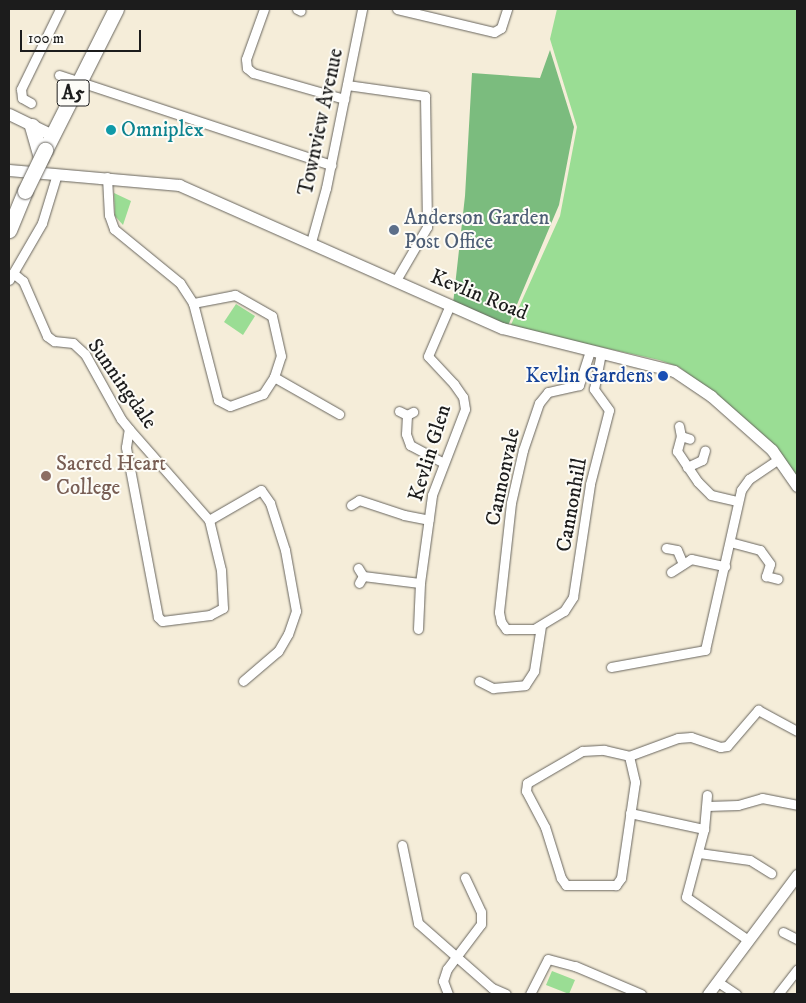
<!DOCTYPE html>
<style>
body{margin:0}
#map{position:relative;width:806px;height:1003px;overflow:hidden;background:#f5edd9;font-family:"IM FELL DW Pica",serif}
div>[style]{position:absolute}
.green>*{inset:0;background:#9add94}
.forest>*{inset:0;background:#7bbc7e}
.roads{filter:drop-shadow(0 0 1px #68655e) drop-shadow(0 0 1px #68655e)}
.minor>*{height:9px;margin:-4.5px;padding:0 4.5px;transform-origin:4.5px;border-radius:4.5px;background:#fff}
.tertiary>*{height:11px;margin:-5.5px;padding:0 5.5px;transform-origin:5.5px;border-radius:5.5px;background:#fff}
.trunk>*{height:15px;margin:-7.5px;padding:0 7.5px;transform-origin:7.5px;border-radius:7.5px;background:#fff}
.bridges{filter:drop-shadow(0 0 1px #68655e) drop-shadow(0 0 1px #68655e)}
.trunk-bridge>*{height:15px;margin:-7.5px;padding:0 7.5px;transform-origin:7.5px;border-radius:7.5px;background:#fff}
.dots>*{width:14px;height:14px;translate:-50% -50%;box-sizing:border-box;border:2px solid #fdfcf7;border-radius:50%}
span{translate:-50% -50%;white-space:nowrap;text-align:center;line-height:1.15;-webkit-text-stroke:4px #fdfcf7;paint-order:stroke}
.shield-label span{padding:1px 4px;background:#fdfcf7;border:1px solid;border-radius:4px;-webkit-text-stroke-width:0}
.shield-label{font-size:20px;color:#1c1c1c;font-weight:700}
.street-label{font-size:21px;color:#1c1c1c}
.culture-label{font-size:21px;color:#0d838f}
.left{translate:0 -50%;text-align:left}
.service-label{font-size:21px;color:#4e5e75}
.transit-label{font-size:21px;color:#164399}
.right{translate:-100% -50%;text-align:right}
.education-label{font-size:21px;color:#785e54}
.frame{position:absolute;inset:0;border:10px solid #1c1c1c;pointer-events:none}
.scale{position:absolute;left:20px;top:30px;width:121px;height:22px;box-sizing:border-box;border:2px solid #1c1c1c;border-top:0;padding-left:6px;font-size:15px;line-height:18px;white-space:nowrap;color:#1c1c1c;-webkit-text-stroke:4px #fdfcf7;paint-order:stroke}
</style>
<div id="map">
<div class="green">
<i style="clip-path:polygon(557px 9px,797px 9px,797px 480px,697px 381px,679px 367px,659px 360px,510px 327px,560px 216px,577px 127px,550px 39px)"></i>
<i style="clip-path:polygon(114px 193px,131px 201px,123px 225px,115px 216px)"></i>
<i style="clip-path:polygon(236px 304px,255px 316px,243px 335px,224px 322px)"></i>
<i style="clip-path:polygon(552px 971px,575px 980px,569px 994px,546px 985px)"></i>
</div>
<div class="forest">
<i style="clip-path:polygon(550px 50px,574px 127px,559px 205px,507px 328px,453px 304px,465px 196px,472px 73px,540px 78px)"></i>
</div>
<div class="roads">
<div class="minor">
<i style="left:264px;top:9px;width:53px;rotate:109.8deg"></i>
<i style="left:246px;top:59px;width:9px;rotate:84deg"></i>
<i style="left:247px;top:68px;width:8px;rotate:40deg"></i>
<i style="left:253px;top:73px;width:95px;rotate:15.9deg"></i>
<i style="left:297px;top:9px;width:4px;rotate:27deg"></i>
<i style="left:397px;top:9px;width:100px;rotate:13.3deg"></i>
<i style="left:494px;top:32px;width:8px;rotate:-30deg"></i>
<i style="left:501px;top:28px;width:20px;rotate:-72deg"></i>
<i style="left:59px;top:75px;width:287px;rotate:18.3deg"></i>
<i style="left:347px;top:85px;width:79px;rotate:8deg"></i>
<i style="left:425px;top:96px;width:131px;rotate:89.1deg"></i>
<i style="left:427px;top:227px;width:61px;rotate:120.3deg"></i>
<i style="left:31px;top:103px;width:10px;rotate:-151deg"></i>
<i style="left:22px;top:98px;width:9px;rotate:-96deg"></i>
<i style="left:21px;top:89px;width:89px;rotate:-64deg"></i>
<i style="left:107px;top:177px;width:38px;rotate:87deg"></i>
<i style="left:109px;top:215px;width:15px;rotate:70deg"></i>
<i style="left:114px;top:229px;width:85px;rotate:39.3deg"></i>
<i style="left:180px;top:283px;width:24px;rotate:57deg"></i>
<i style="left:193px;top:303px;width:100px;rotate:75.5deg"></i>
<i style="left:218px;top:400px;width:13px;rotate:27deg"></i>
<i style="left:230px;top:406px;width:35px;rotate:-20deg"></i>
<i style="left:263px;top:394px;width:20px;rotate:-57deg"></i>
<i style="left:274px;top:377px;width:22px;rotate:-72deg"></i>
<i style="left:281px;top:356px;width:41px;rotate:-102.7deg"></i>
<i style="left:272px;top:316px;width:43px;rotate:-150.4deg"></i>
<i style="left:235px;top:295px;width:43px;rotate:169.2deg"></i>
<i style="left:311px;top:242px;width:56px;rotate:-74.5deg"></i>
<i style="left:326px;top:188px;width:183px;rotate:-78.6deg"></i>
<i style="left:13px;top:273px;width:13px;rotate:39deg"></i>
<i style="left:23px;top:281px;width:60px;rotate:66.4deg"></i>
<i style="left:47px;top:336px;width:9px;rotate:36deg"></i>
<i style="left:54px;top:341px;width:19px;rotate:6deg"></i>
<i style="left:73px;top:343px;width:16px;rotate:43deg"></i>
<i style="left:85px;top:354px;width:74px;rotate:61deg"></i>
<i style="left:121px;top:419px;width:13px;rotate:51deg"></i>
<i style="left:129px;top:429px;width:121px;rotate:48.7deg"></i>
<i style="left:209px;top:520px;width:51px;rotate:76.5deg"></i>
<i style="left:221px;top:570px;width:38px;rotate:87deg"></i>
<i style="left:223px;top:608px;width:15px;rotate:152deg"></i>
<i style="left:210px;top:615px;width:48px;rotate:172.9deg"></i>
<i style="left:162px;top:621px;width:6px;rotate:-135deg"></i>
<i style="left:158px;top:617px;width:173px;rotate:-100.7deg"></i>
<i style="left:126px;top:447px;width:18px;rotate:-81deg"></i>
<i style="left:9px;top:280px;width:66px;rotate:-59.9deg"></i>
<i style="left:42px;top:223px;width:51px;rotate:-73deg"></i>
<i style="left:590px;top:351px;width:36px;rotate:108deg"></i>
<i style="left:579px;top:385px;width:32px;rotate:167deg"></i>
<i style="left:548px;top:392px;width:14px;rotate:129deg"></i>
<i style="left:539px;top:403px;width:50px;rotate:108.8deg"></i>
<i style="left:523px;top:450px;width:54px;rotate:102.8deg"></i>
<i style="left:511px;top:503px;width:110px;rotate:96.3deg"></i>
<i style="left:499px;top:612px;width:10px;rotate:79deg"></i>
<i style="left:501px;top:622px;width:9px;rotate:54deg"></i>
<i style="left:506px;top:629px;width:28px"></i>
<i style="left:534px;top:629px;width:35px;rotate:-31deg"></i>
<i style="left:564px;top:611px;width:17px;rotate:-57deg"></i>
<i style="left:573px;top:597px;width:114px;rotate:-81.4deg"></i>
<i style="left:590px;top:484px;width:76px;rotate:-75.6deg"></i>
<i style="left:609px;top:410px;width:26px;rotate:-126deg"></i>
<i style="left:594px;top:389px;width:37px;rotate:-79deg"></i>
<i style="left:274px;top:377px;width:75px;rotate:29.6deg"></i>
<i style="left:399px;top:411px;width:9px;rotate:27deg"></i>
<i style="left:407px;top:415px;width:7px;rotate:-27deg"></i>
<i style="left:407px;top:415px;width:19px;rotate:93deg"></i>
<i style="left:406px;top:434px;width:12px;rotate:70deg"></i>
<i style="left:410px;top:445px;width:36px;rotate:28deg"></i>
<i style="left:679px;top:426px;width:10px;rotate:79deg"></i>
<i style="left:681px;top:436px;width:9px;rotate:18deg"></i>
<i style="left:681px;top:436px;width:16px;rotate:105deg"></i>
<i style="left:677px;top:451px;width:37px;rotate:56deg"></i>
<i style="left:698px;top:482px;width:18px;rotate:45deg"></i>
<i style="left:711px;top:495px;width:27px;rotate:13deg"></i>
<i style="left:687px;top:467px;width:17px;rotate:-25deg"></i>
<i style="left:702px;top:460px;width:10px;rotate:-73deg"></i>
<i style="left:351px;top:505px;width:9px;rotate:-32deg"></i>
<i style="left:359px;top:500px;width:47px;rotate:18.4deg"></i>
<i style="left:404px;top:515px;width:25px;rotate:11deg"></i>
<i style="left:209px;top:520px;width:60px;rotate:-30deg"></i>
<i style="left:261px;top:490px;width:16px;rotate:55deg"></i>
<i style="left:270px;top:503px;width:49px;rotate:72.3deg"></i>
<i style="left:285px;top:550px;width:62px;rotate:79.8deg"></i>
<i style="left:296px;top:611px;width:24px;rotate:109deg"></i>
<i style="left:288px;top:634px;width:20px;rotate:120deg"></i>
<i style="left:278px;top:651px;width:46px;rotate:139.4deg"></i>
<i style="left:730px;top:542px;width:31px;rotate:15deg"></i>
<i style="left:760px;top:550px;width:17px;rotate:54deg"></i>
<i style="left:770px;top:564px;width:13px;rotate:108deg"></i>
<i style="left:766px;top:576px;width:12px;rotate:14deg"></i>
<i style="left:666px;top:548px;width:11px;rotate:10deg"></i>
<i style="left:677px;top:550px;width:15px;rotate:67deg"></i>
<i style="left:358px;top:568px;width:9px;rotate:58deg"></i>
<i style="left:363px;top:576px;width:8px;rotate:120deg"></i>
<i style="left:671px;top:572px;width:24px;rotate:-33deg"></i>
<i style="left:691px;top:559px;width:35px;rotate:12deg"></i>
<i style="left:363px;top:576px;width:57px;rotate:7deg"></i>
<i style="left:418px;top:629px;width:46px;rotate:-87.5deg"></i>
<i style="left:420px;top:583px;width:89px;rotate:-82.2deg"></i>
<i style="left:432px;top:495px;width:92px;rotate:-69deg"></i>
<i style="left:465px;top:409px;width:12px;rotate:-99deg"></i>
<i style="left:463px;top:397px;width:16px;rotate:-125deg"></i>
<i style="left:454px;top:384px;width:38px;rotate:-133deg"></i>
<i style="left:428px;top:356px;width:56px;rotate:-66.7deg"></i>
<i style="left:611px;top:667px;width:96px;rotate:-10.3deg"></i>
<i style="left:705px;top:650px;width:164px;rotate:-77.3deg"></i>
<i style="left:741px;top:490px;width:14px;rotate:-54deg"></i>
<i style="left:749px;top:479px;width:36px;rotate:-34deg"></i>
<i style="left:479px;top:681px;width:16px;rotate:27deg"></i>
<i style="left:493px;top:688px;width:32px;rotate:-5deg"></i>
<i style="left:525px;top:685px;width:17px;rotate:-57deg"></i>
<i style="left:534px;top:671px;width:46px;rotate:-81.2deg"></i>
<i style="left:604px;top:750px;width:26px;rotate:13deg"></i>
<i style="left:629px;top:756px;width:27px;rotate:77deg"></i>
<i style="left:635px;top:782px;width:97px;rotate:98.3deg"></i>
<i style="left:621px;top:878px;width:9px;rotate:126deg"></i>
<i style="left:616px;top:885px;width:50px;rotate:180deg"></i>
<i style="left:566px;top:885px;width:9px;rotate:-126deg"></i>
<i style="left:561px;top:878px;width:53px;rotate:-107.4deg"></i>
<i style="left:545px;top:827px;width:41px;rotate:-117.8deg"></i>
<i style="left:526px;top:791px;width:8px;rotate:-83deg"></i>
<i style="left:527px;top:783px;width:64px;rotate:-30.2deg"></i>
<i style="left:582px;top:751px;width:22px;rotate:-3deg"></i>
<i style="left:629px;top:756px;width:52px;rotate:-20.2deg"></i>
<i style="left:678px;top:738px;width:13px;rotate:-4deg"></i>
<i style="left:691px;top:737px;width:31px;rotate:19deg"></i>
<i style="left:720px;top:747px;width:7px;rotate:-8deg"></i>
<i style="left:727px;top:746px;width:48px;rotate:-49.3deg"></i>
<i style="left:758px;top:710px;width:44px;rotate:28.3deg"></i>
<i style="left:707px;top:795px;width:34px;rotate:95deg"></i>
<i style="left:704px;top:829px;width:70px;rotate:104.8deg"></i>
<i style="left:686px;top:897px;width:75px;rotate:34.7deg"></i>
<i style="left:707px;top:806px;width:31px;rotate:-2deg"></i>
<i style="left:738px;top:805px;width:25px;rotate:-16deg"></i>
<i style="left:762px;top:798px;width:36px;rotate:11deg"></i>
<i style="left:630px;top:813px;width:76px;rotate:12.2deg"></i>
<i style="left:402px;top:845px;width:80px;rotate:78.4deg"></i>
<i style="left:418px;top:923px;width:98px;rotate:41.3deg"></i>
<i style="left:492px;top:988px;width:15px;rotate:23deg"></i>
<i style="left:699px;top:853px;width:51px;rotate:7.8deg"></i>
<i style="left:750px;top:860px;width:25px;rotate:32deg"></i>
<i style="left:783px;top:932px;width:16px;rotate:27deg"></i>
<i style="left:718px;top:982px;width:22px;rotate:34deg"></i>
<i style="left:448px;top:994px;width:14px;rotate:-111deg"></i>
<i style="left:443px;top:981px;width:13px;rotate:-72deg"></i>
<i style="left:447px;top:969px;width:56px;rotate:-52.9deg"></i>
<i style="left:481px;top:924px;width:12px;rotate:-90deg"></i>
<i style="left:481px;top:912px;width:38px;rotate:-115deg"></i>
<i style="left:530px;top:994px;width:39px;rotate:-63deg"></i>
<i style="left:548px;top:959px;width:28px;rotate:15deg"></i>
<i style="left:575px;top:966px;width:72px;rotate:23deg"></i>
<i style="left:778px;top:994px;width:31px;rotate:-52deg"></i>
</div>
<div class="tertiary">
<i style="left:9px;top:114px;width:48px;rotate:26deg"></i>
<i style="left:9px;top:170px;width:171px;rotate:5deg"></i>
<i style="left:179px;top:185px;width:353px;rotate:23.9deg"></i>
<i style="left:502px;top:328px;width:177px;rotate:14deg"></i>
<i style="left:674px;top:371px;width:45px;rotate:34deg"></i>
<i style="left:711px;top:396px;width:81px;rotate:41.5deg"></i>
<i style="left:772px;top:450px;width:44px;rotate:55.2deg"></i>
<i style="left:708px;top:994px;width:149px;rotate:-53.2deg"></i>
</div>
<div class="trunk">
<i style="left:32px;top:126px;width:33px;rotate:74deg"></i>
<i style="left:45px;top:150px;width:158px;rotate:-63.3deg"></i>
<i style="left:9px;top:230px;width:42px;rotate:-67.7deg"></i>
</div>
</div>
<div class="bridges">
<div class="trunk-bridge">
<i style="left:25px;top:191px;width:46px;rotate:-64deg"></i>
</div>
</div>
<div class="dots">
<i style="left:111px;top:130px;background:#0f9aa8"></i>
<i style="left:394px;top:230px;background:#5c6f8a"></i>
<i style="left:663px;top:376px;background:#1a4fb4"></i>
<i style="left:46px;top:476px;background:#8d6e63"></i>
</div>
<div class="shield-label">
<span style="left:73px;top:93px">A5</span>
</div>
<div class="street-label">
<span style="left:321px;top:122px;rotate:-78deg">Townview Avenue</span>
<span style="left:479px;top:295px;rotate:22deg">Kevlin Road</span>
<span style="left:122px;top:384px;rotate:55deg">Sunningdale</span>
<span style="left:430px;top:453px;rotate:-73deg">Kevlin Glen</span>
<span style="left:503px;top:477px;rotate:-78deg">Cannonvale</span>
<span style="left:572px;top:505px;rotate:-80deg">Cannonhill</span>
</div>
<div class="culture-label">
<span class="left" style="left:121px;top:130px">Omniplex</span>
</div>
<div class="service-label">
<span class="left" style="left:404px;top:230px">Anderson Garden<br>Post Office</span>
</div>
<div class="transit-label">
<span class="right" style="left:653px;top:376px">Kevlin Gardens</span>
</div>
<div class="education-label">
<span class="left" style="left:56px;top:476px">Sacred Heart<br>College</span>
</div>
<div class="frame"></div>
<div class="scale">100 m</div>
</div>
